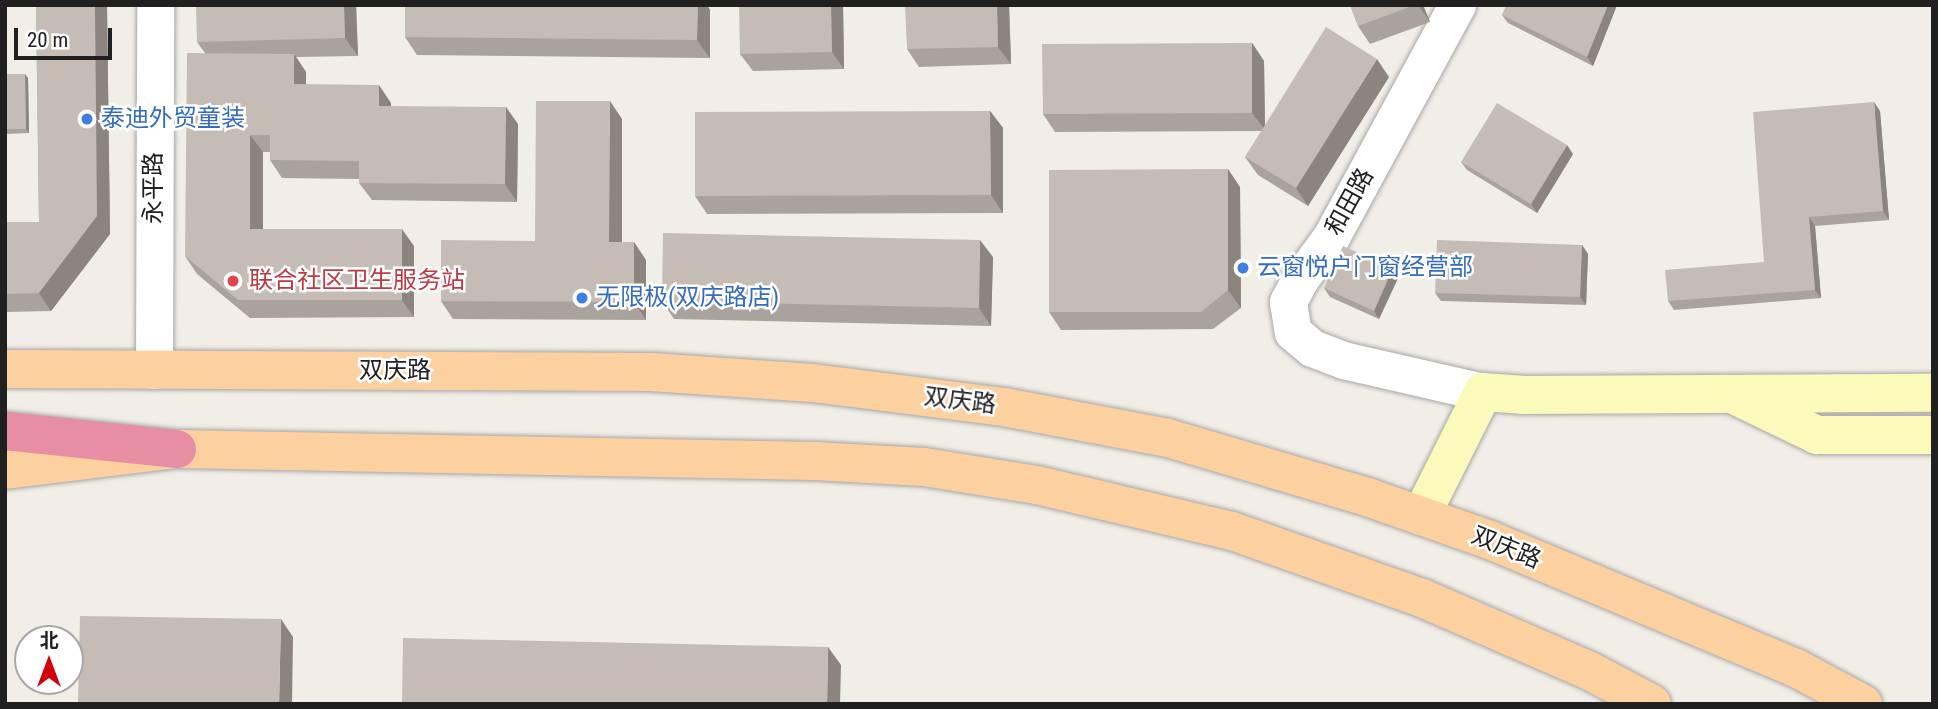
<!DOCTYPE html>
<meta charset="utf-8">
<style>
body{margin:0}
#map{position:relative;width:1938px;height:709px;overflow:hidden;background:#f1ede7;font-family:"Roboto Condensed","Noto Sans SC",sans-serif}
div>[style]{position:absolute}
.roads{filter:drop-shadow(0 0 2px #a7a7a7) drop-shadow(0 0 2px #a7a7a7)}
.street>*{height:37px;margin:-18.5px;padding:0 18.5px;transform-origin:18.5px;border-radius:18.5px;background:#fff}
.secondary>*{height:38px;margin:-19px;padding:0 19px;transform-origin:19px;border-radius:19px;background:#fbfabb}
.primary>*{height:38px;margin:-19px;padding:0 19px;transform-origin:19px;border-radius:19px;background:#fdd0a0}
.highway>*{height:38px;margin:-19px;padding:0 19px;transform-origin:19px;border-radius:19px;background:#e88ea4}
.wall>*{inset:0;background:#aaa29d}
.shaded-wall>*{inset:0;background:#8b847f}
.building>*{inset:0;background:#c6bcb6}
.dots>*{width:19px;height:19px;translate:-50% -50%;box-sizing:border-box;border:4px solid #fff;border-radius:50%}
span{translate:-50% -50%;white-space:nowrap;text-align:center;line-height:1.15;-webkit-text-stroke:5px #fff;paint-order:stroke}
.shop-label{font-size:24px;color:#366cbe}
.left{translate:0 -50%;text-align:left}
.street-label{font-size:24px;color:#202020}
.health-label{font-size:24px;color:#be3a42}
.frame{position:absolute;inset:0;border:7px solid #202020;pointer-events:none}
.north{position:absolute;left:14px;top:625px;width:70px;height:70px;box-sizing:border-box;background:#fff;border:2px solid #a6a6a6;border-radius:50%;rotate:0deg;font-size:19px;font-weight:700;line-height:28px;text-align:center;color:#202020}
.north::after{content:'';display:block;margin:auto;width:24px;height:32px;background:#d1000b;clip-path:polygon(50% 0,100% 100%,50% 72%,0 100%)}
.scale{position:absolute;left:14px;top:28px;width:98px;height:32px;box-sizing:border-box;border:4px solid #202020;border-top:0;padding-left:9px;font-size:21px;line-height:24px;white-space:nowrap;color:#202020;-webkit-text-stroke:5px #fff;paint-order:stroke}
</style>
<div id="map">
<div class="roads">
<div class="street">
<i style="left:1457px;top:5px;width:264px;rotate:118.5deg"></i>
<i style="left:1331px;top:237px;width:52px;rotate:126.4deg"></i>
<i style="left:1300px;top:279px;width:26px;rotate:118deg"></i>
<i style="left:1288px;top:302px;width:30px;rotate:81deg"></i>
<i style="left:1293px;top:332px;width:25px;rotate:40deg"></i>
<i style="left:1312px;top:348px;width:33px;rotate:21deg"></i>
<i style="left:1343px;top:360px;width:144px;rotate:12.9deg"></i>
<i style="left:154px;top:370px;width:365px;rotate:-89.8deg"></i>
</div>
<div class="secondary">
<i style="left:1738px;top:397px;width:88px;rotate:25.7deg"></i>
<i style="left:1817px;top:435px;width:116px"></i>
<i style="left:1421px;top:516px;width:139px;rotate:-63.4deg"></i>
<i style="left:1483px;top:392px;width:39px;rotate:4deg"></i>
<i style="left:1522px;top:395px;width:411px;rotate:-0.3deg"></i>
</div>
<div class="primary">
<i style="left:5px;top:369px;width:646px;rotate:0.27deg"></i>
<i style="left:651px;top:372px;width:162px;rotate:3.9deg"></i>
<i style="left:813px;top:383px;width:193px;rotate:7.2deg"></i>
<i style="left:1004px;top:407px;width:167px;rotate:10.7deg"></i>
<i style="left:1168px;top:438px;width:211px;rotate:16.5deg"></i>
<i style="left:1370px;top:498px;width:127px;rotate:19.3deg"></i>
<i style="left:1490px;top:540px;width:332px;rotate:22.7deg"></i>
<i style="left:1796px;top:668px;width:76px;rotate:28.2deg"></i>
<i style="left:5px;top:470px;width:173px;rotate:-7deg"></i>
<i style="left:177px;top:449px;width:638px;rotate:1.08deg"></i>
<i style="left:815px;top:461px;width:109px;rotate:3.2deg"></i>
<i style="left:924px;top:467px;width:114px;rotate:9.1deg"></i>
<i style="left:1037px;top:485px;width:200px;rotate:13.3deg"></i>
<i style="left:1232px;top:531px;width:201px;rotate:19.4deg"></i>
<i style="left:1422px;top:598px;width:183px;rotate:23.5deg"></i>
<i style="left:1590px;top:671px;width:70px;rotate:28deg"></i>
</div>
<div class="highway">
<i style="left:5px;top:431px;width:173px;rotate:6deg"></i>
</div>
</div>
<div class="wall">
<i style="clip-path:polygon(36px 5px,107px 5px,110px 234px,51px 311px,5px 312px,5px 222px,39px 222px)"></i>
<i style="clip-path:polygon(356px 5px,358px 56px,296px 57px,306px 72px,306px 84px,391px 103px,391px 106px,518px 124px,517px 202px,372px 200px,359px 183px,359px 179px,282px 178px,270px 160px,270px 152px,263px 152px,263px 229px,414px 246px,414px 317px,250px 318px,197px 274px,185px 256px,205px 53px,197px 42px)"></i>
<i style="clip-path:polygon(698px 5px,707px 5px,710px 10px,710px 58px,417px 55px,405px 37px)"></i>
<i style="clip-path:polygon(843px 5px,844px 69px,753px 71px,740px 54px)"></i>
<i style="clip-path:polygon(1009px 5px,1011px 64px,919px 67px,907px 49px)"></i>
<i style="clip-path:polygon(1350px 5px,1423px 5px,1430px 22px,1370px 44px,1358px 26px)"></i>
<i style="clip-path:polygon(1507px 5px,1617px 5px,1593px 66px,1508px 23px,1502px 15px)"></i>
<i style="clip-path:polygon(1252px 43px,1264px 61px,1265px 126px,1389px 77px,1308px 206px,1258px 175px,1245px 157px,1262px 131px,1055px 132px,1043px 114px)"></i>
<i style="clip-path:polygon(5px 74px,28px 78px,29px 133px,5px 134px)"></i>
<i style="clip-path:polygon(990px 111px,1003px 128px,1003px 213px,707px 214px,695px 196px)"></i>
<i style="clip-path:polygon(1880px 111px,1889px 220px,1815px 226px,1821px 298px,1674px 310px,1668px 301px,1764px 262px)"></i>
<i style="clip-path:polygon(622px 119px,622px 242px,646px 260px,646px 320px,453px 319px,441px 301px,535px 241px)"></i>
<i style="clip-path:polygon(1573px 154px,1537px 213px,1467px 170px,1461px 162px)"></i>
<i style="clip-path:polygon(1240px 187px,1241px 308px,1213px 329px,1061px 330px,1049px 312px)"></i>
<i style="clip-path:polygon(1582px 245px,1588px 254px,1586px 305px,1441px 301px,1435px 293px)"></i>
<i style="clip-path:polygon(993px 257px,991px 326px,674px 319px,662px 301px)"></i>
<i style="clip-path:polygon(1393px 268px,1399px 276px,1379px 319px,1330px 297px,1324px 288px)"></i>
</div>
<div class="shaded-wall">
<i style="clip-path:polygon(95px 5px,107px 5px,110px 234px,51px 311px,39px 293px)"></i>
<i style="clip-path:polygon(344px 5px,356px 5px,358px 56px,345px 38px)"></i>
<i style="clip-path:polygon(698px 5px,707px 5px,710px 10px,710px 58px,697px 40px)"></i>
<i style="clip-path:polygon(831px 5px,843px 5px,844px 69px,832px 52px)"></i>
<i style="clip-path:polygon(997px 5px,1009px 5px,1011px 64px,998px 47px)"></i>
<i style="clip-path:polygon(1418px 5px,1423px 5px,1430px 22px)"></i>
<i style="clip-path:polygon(1608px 5px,1617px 5px,1593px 66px,1587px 57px)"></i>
<i style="clip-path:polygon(1252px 43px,1264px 61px,1265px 130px,1252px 113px)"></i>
<i style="clip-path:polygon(294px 54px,306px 72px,306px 102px,294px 84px)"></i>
<i style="clip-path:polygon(1377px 59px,1389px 77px,1308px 206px,1296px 188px)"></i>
<i style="clip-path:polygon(25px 74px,28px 78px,29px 133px,26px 129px)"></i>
<i style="clip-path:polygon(379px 85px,391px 103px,391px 124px,379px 106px)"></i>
<i style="clip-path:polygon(610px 101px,622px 119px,622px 260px,609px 242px)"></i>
<i style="clip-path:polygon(1874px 102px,1880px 111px,1889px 220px,1883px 211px)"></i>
<i style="clip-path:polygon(506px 107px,518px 124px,517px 202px,505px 184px)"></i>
<i style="clip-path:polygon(990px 111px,1003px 128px,1003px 213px,991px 195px)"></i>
<i style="clip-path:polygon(250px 135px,263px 152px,263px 246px,250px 229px)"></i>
<i style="clip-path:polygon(1567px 145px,1573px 154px,1537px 213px,1531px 204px)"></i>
<i style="clip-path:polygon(1228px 169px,1240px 187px,1241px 308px,1228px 290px)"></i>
<i style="clip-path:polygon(1809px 217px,1815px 226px,1821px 298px,1815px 290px)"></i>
<i style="clip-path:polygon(402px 229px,414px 246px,414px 317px,402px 300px)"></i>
<i style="clip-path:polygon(980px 240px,993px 257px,991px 326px,979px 308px)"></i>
<i style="clip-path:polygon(634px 242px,646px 260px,646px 320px,634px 302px)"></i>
<i style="clip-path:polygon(1582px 245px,1588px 254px,1586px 305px,1580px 297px)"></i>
<i style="clip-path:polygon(1393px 268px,1399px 276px,1379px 319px,1374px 311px)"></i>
<i style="clip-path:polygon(281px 619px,293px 637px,292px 704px,279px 704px)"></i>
<i style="clip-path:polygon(828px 647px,841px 665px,840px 704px,827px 704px)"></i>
</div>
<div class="building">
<i style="clip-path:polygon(36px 5px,95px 5px,97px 216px,39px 293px,5px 294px,5px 222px,39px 222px)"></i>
<i style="clip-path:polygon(196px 5px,344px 5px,345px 38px,197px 42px)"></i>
<i style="clip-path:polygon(405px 5px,698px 5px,697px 40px,405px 37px)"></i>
<i style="clip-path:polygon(739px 5px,831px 5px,832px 52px,740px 54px)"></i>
<i style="clip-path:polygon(905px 5px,997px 5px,998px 47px,907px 49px)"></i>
<i style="clip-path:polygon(1350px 5px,1415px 5px,1358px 26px)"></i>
<i style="clip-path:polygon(1507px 5px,1608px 5px,1587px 57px,1502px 15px)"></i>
<i style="clip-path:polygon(1326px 27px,1377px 59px,1296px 188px,1245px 157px)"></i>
<i style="clip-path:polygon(1252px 43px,1252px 113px,1043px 114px,1042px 44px)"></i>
<i style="clip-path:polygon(187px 53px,294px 54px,294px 84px,379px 85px,379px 106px,506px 107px,505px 184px,359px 183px,359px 161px,270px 160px,270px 135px,250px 135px,250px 229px,402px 229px,402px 300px,238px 300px,185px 256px)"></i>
<i style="clip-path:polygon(5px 74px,25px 74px,26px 129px,5px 129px)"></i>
<i style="clip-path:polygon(536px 101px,610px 101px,609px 242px,634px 242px,634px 302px,441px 301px,441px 240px,535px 241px)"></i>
<i style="clip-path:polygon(1874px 102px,1883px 211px,1809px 217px,1815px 290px,1668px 301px,1665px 270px,1764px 262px,1753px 112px)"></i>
<i style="clip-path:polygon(1497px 103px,1567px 145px,1531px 204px,1461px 162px)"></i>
<i style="clip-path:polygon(990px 111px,991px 195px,695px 196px,695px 112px)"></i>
<i style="clip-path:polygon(1228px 169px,1228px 290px,1201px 312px,1049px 312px,1049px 170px)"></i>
<i style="clip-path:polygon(663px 233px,980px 240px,979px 308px,662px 301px)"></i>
<i style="clip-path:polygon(1437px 240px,1582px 245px,1580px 297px,1435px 293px)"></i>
<i style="clip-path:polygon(1343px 246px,1393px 268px,1374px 311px,1324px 288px)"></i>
<i style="clip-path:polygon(80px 616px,281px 619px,279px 704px,78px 703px)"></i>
<i style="clip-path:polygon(403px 638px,828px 647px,827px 704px,402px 704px)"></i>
</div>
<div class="dots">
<i style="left:87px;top:119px;background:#3f7fe0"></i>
<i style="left:1243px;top:268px;background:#3f7fe0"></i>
<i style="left:233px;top:281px;background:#e0444e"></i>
<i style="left:582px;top:298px;background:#3f7fe0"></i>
</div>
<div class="shop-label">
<span class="left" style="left:101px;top:119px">泰迪外贸童装</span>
<span class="left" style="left:1257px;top:268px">云窗悦户门窗经营部</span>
<span class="left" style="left:596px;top:298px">无限极(双庆路店)</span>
</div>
<div class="street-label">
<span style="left:154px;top:188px;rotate:-90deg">永平路</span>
<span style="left:1350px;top:202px;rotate:-61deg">和田路</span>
<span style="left:395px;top:371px">双庆路</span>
<span style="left:960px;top:401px;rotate:7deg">双庆路</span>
<span style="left:1506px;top:548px;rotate:22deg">双庆路</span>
</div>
<div class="health-label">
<span class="left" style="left:249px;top:281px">联合社区卫生服务站</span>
</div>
<div class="frame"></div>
<div class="north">北</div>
<div class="scale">20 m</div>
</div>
